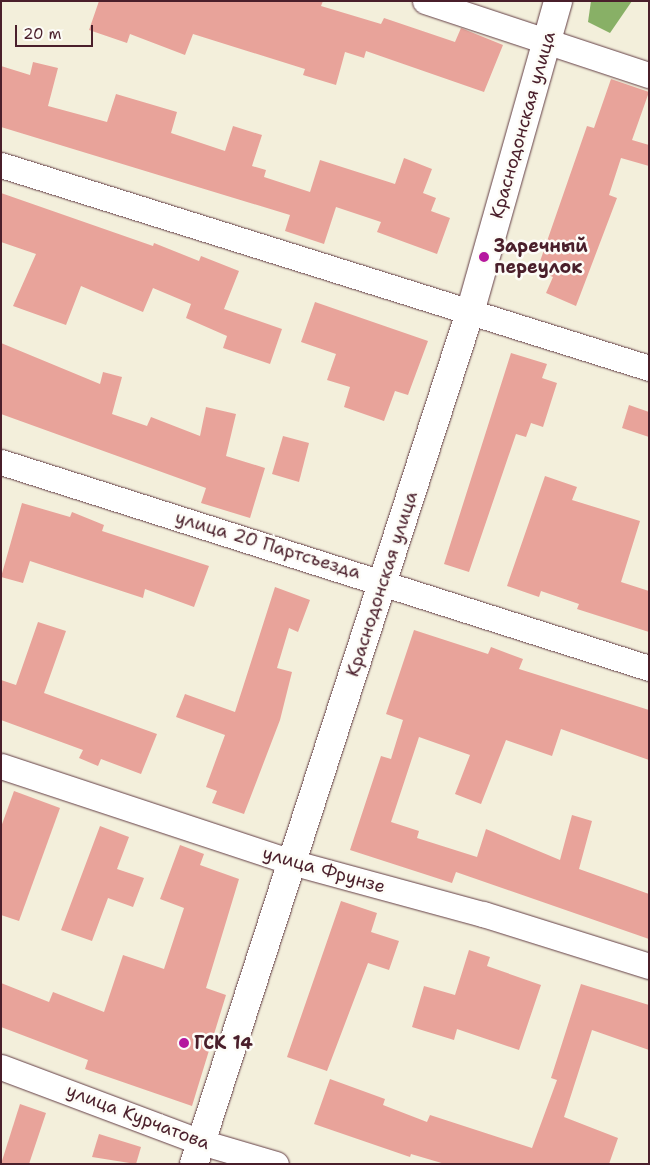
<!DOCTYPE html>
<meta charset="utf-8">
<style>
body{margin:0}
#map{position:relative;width:650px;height:1165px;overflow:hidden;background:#f3efdb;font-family:"Shantell Sans",sans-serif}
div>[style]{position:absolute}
.forest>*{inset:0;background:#88b066}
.building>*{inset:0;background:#e8a39a}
.roads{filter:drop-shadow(0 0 1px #633e45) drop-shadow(0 0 1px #633e45)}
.street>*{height:25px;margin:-12.5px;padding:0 12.5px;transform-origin:12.5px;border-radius:12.5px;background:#fff}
.secondary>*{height:28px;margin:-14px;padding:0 14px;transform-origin:14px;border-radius:14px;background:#fff}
.dots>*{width:14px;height:14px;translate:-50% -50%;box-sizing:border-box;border:2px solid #fdfcf7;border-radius:50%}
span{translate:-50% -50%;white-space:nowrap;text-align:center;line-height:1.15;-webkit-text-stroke:5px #fdfcf7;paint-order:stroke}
.street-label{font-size:18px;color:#4a1f2b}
.poi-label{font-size:18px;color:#4a1f2b;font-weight:700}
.left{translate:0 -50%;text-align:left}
.frame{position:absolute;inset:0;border:2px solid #4a1f2b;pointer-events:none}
.scale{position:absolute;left:15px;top:25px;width:78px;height:22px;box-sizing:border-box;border:2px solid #4a1f2b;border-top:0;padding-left:6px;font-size:15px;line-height:18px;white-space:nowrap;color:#4a1f2b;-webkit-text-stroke:4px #fdfcf7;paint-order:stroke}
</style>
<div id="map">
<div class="forest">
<i style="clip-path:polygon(591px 1px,632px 1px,610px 33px,588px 22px)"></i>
</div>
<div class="building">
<i style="clip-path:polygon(99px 1px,323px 1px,321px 6px,381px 24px,384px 18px,455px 42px,461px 28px,503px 45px,484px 92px,366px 51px,364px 58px,345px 52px,336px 85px,303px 75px,305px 69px,193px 34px,185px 55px,130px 34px,127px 43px,89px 30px)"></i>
<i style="clip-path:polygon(33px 62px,58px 68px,48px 106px,107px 122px,116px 94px,177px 112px,171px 133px,225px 151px,233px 126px,262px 135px,252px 166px,266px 170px,264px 177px,310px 192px,320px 160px,395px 184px,404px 158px,432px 169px,423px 193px,436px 198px,431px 211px,450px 218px,437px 254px,377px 232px,381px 222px,336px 207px,324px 244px,285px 231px,290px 215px,1px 127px,1px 66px,30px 75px)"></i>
<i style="clip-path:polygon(611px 79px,649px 92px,632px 140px,649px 145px,649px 166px,621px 158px,609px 195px,617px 198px,576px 306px,546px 293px,553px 277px,537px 270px,587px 126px,594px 128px)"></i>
<i style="clip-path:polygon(1px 193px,153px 246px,154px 243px,199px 261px,201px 256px,239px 271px,224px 309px,282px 329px,270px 364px,223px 348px,227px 336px,186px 318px,191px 304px,153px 288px,143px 312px,81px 286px,66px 325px,13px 306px,36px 254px,1px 242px)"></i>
<i style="clip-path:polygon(315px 302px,428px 341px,408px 395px,395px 391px,384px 421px,344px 407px,350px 387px,327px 380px,336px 354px,301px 342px)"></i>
<i style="clip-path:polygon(1px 343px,100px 384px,103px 372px,122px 377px,112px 414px,147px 426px,151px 417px,200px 436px,206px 407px,236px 414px,226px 456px,265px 468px,250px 518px,201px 503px,206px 488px,1px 414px)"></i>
<i style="clip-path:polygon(511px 353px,547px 364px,542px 378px,557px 383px,543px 427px,531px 423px,526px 437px,516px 434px,469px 572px,444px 564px)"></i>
<i style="clip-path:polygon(629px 405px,649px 412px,649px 437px,622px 428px)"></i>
<i style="clip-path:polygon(283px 436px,309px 443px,299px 482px,272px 474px)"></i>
<i style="clip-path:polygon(545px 476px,577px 487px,572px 500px,640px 521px,621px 582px,649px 591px,649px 632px,577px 609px,579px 604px,541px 591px,539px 597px,507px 586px)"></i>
<i style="clip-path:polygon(22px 503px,70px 517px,72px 512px,104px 525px,102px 531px,209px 566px,194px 607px,145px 589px,143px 598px,30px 561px,23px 583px,1px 577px)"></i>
<i style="clip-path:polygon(275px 587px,310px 600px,298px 632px,289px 628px,277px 668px,292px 672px,280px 720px,244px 814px,212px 803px,217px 791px,206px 787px,225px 735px,176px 717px,185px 694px,235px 712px)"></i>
<i style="clip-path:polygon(38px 622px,66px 631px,44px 693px,157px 734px,141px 774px,101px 759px,98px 766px,79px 758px,83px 750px,1px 720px,1px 680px,16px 685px)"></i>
<i style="clip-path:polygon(414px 630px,488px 654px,491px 647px,523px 659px,519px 669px,649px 710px,649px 760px,561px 729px,552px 756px,506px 740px,481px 804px,455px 794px,470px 755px,419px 737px,391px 822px,419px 831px,417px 838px,477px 857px,486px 829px,560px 860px,572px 815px,592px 821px,579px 869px,649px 894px,649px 939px,456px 872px,452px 883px,350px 850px,381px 756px,391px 759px,403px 720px,386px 714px)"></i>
<i style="clip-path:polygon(14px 791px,60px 808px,19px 921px,1px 915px,1px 827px)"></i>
<i style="clip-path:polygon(100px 826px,129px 837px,117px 869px,144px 878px,133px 907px,108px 898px,92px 941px,61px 930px)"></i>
<i style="clip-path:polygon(180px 845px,204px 854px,200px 865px,239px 879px,206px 988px,226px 995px,192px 1106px,85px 1069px,88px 1060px,1px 1027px,1px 983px,49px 1002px,53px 992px,104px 1012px,123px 955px,164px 969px,184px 908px,160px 899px)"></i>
<i style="clip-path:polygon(341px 901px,377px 913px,371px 932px,399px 941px,389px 970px,368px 963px,327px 1071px,287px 1057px)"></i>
<i style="clip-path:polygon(469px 950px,490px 957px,487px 966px,541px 985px,519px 1050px,457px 1029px,454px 1040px,412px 1027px,424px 986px,455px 995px)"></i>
<i style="clip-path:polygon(581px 984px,649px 1005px,649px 1050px,592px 1030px,564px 1117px,618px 1138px,609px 1164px,445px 1164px,411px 1154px,410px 1157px,314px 1124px,330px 1079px,385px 1099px,383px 1105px,427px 1122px,430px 1115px,532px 1148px,557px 1080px,551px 1078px)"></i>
<i style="clip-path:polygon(20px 1104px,46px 1113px,29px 1164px,1px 1164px)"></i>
<i style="clip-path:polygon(99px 1134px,141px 1147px,136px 1164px,92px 1157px)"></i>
</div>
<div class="roads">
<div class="street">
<i style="left:425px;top:1px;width:236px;rotate:18.3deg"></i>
<i style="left:1px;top:165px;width:679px;rotate:17.39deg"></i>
<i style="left:1px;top:462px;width:680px;rotate:17.64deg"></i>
<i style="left:1px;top:766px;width:305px;rotate:18.3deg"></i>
<i style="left:291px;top:862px;width:199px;rotate:15.2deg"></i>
<i style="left:483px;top:914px;width:174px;rotate:17.4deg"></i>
<i style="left:1px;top:1067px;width:214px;rotate:20.6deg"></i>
<i style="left:201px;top:1142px;width:78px;rotate:16.3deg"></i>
</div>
<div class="secondary">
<i style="left:194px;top:1164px;width:899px;rotate:-72.05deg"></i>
<i style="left:471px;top:309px;width:320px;rotate:-74.2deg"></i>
</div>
</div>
<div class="dots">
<i style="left:484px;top:257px;background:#b5179e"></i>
<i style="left:184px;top:1043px;background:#b5179e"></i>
</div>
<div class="street-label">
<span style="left:523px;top:125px;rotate:-74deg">Краснодонская улица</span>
<span style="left:268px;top:545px;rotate:17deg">улица 20 Партсъезда</span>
<span style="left:382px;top:584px;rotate:-72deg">Краснодонская улица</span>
<span style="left:324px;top:870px;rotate:16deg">улица Фрунзе</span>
<span style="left:138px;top:1117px;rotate:21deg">улица Курчатова</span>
</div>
<div class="poi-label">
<span class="left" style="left:494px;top:257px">Заречный<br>переулок</span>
<span class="left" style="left:194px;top:1043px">ГСК 14</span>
</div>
<div class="frame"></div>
<div class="scale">20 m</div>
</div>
